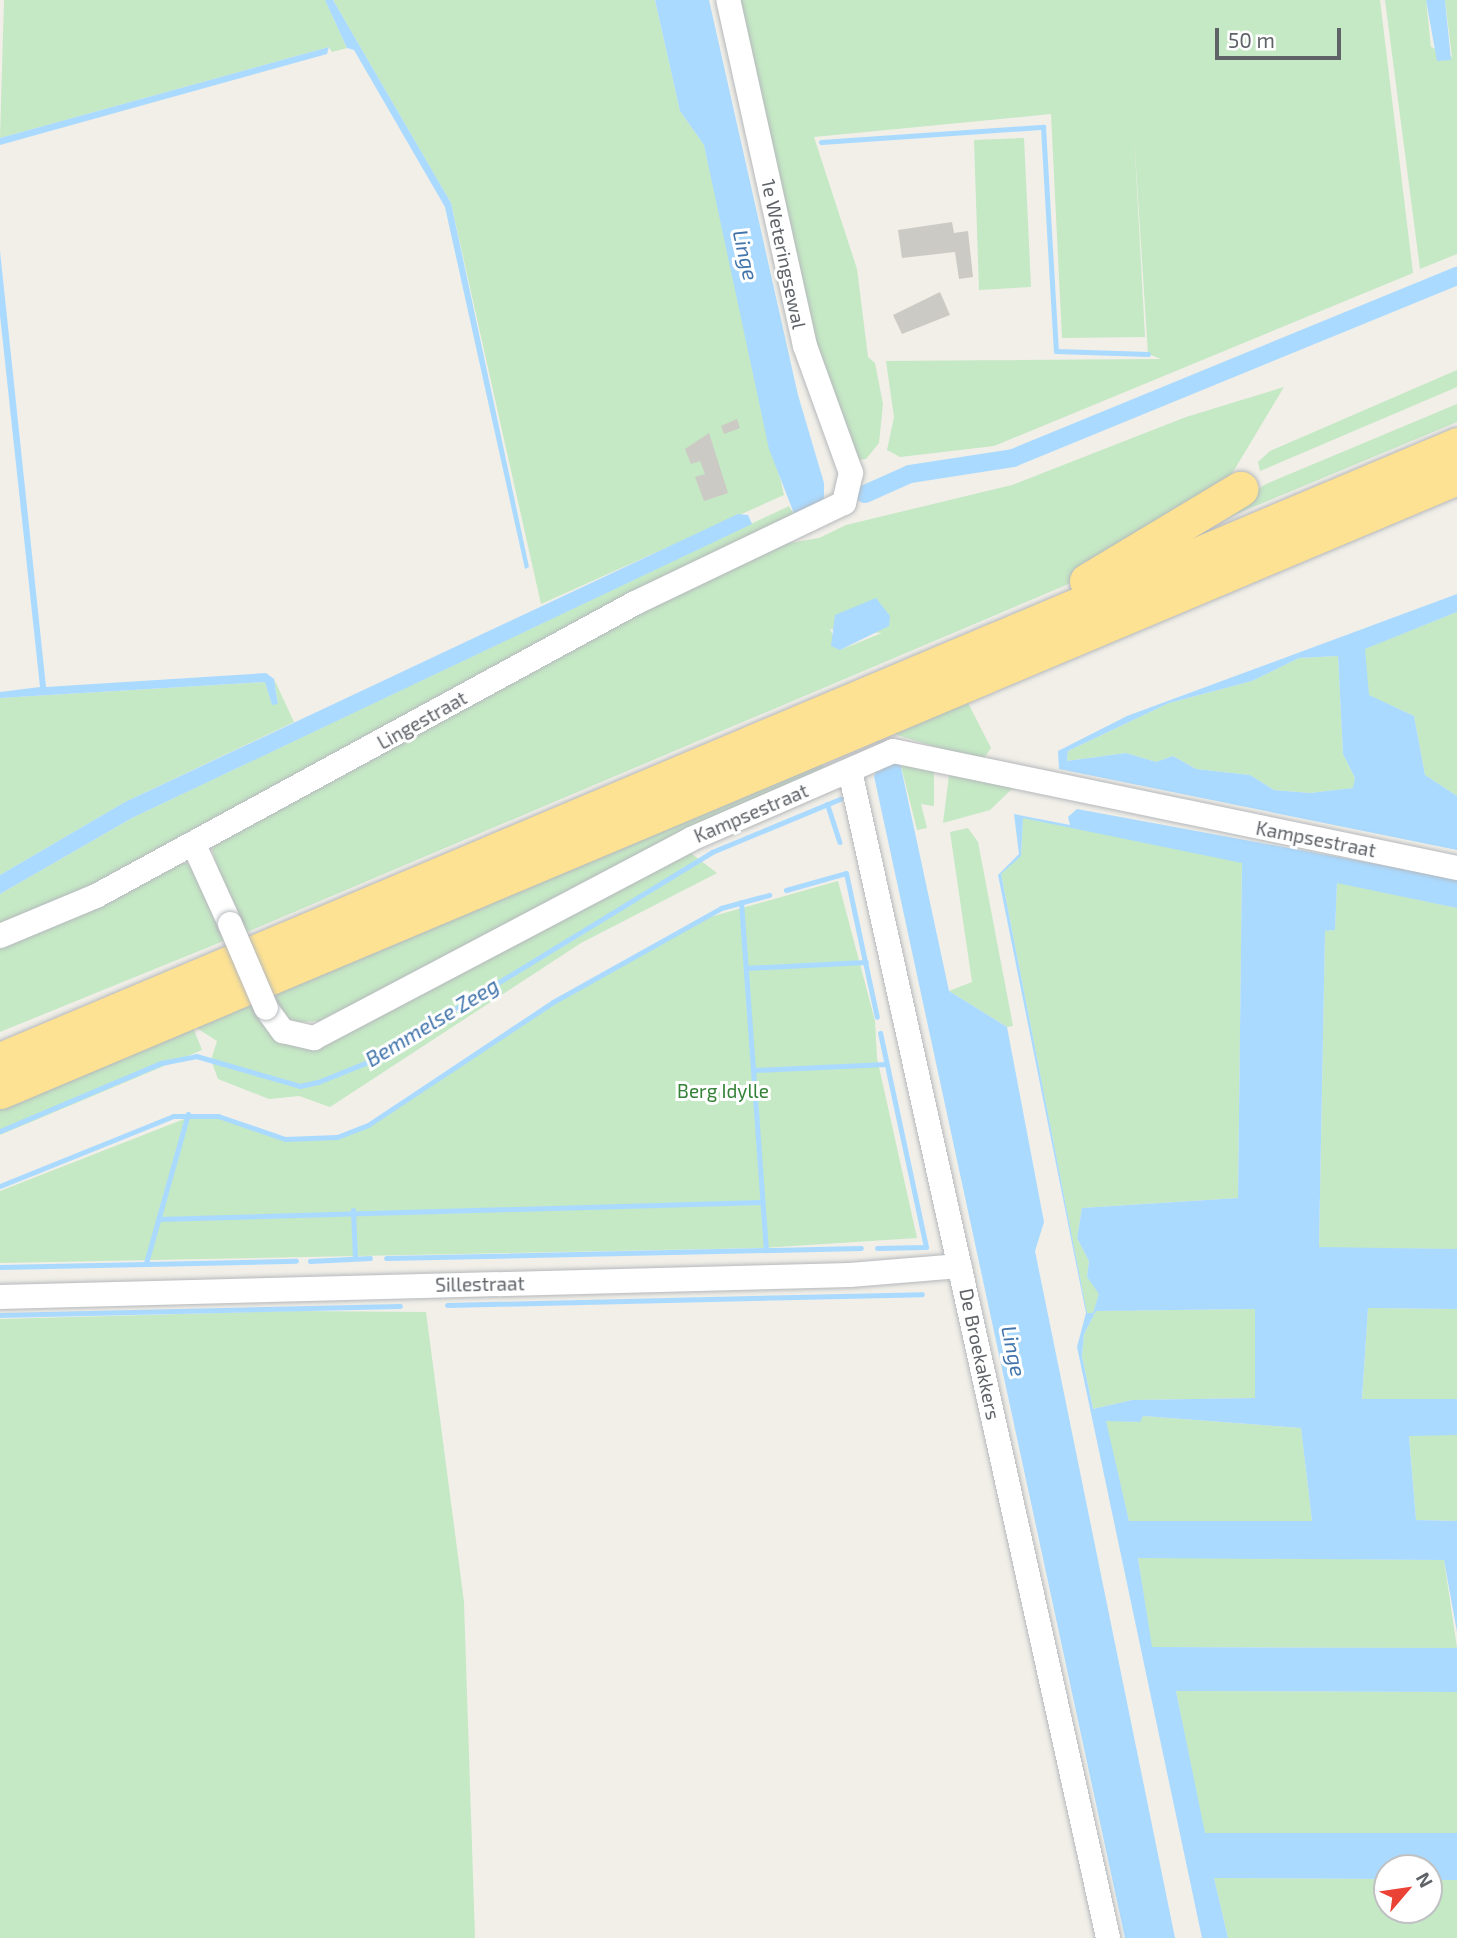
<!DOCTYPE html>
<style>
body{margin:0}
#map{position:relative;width:1457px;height:1938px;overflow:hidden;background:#f1efe8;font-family:"Exo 2",sans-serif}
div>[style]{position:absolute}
.green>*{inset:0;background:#c5e8c5}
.water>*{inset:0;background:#aadaff}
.stream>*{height:5px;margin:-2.5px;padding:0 2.5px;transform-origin:2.5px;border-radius:2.5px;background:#aadaff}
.canal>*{height:18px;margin:-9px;padding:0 9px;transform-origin:9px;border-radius:9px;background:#aadaff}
.building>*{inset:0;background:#cccac5}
.roads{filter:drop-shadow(0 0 2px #b5b8bc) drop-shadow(0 0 2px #b5b8bc)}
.minor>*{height:24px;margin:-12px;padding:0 12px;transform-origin:12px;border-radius:12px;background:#fff}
.highway>*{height:35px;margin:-17.5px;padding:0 17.5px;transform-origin:17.5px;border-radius:17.5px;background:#fde293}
.bridges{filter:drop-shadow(0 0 2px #b5b8bc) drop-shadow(0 0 2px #b5b8bc)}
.minor-bridge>*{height:24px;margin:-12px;padding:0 12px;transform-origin:12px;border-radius:12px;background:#fff}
span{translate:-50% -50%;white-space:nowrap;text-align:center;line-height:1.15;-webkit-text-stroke:6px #fff;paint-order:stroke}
.street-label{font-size:19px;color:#5f6368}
.park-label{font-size:19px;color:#348238}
.water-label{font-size:21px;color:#4174aa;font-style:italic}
.north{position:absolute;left:1373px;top:1854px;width:70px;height:70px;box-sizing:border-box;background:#fff;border:2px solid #bfc1c3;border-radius:50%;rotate:61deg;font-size:19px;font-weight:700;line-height:28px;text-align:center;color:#5f6368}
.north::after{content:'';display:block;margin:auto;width:24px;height:32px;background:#ea4335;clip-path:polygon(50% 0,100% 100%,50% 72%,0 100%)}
.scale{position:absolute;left:1215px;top:28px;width:126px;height:32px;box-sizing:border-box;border:4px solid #5f6368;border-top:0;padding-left:9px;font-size:21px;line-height:24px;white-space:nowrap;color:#5f6368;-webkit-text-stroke:5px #fff;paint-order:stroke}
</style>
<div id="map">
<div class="green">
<i style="clip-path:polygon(4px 0,325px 0,347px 48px,332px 52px,329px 47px,0 138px)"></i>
<i style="clip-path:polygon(333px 0,655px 0,680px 111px,704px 145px,784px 495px,541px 604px,451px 203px)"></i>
<i style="clip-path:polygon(736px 0,1380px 0,1413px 273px,994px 446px,900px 457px,887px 450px,894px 417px,886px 361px,1161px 359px,1148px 354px,1134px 135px,1145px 337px,1062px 338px,1051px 114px,814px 137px,857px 269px,868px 357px,875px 363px,883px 404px,879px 443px,866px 459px,857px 460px,834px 423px)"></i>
<i style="clip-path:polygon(1385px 0,1426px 0,1431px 47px,1452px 57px,1445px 0,1457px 0,1457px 254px,1420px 269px)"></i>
<i style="clip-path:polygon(1024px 138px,1031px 287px,979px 290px,974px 140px)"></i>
<i style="clip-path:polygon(1457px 370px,1457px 387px,1260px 471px,1258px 462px,1270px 451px)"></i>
<i style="clip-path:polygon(evenodd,1284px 387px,1227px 482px,1097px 572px,247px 932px,218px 869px,212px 849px,218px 842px,760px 548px,819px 538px,846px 525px,1012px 485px,1186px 417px,1284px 387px,830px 629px,882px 633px,840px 650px,830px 629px)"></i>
<i style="clip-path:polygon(1457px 404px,1457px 422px,1174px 540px,1266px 484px)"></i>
<i style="clip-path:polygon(789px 506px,795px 516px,79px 897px,0 927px,0 894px,132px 818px)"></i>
<i style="clip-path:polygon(1457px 612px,1457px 796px,1425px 775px,1414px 716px,1368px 695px,1364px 649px)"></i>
<i style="clip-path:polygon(1338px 656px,1343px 754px,1355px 778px,1354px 788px,1310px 793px,1274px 790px,1250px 775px,1196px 769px,1173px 756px,1156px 762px,1126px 753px,1067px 761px,1068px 751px,1169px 703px,1252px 681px,1299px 658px)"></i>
<i style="clip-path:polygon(274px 679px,294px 722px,125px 802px,0 875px,0 698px,265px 682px,272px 705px,278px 703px)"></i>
<i style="clip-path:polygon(965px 697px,991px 748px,982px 761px,884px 731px)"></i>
<i style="clip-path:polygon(821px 758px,824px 769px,319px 1021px,290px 1023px,267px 992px)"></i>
<i style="clip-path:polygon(899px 758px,934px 768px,934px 806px,921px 804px,927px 828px,917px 830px)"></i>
<i style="clip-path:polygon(949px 775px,1016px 785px,990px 810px,943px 823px)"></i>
<i style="clip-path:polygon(1023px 817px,1242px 862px,1238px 1198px,1082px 1208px,1077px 1238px,1089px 1261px,1087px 1277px,1100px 1294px,1093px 1313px,1087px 1314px,1001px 874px,1021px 855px)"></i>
<i style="clip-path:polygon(968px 828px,978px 842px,1013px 1026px,1007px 1027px,949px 991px,972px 982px,950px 832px)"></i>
<i style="clip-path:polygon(684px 848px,717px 873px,581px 943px,330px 1107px,299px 1096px,269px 1099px,218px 1079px,211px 1060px,217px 1041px,192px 1025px,202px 1050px,0 1135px,0 1103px,252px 998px,294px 1040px)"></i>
<i style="clip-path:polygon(187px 863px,194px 868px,226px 940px,0 1032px,0 945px,174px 864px)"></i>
<i style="clip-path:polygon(838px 881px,875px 1021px,877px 1058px,917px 1238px,761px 1248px,0 1263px,0 1191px,192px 1116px,217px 1118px,285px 1141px,338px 1138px,369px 1126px,556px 1003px,710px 917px)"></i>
<i style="clip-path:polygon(1337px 882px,1457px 908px,1457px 1249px,1319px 1248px,1325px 931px,1335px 930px)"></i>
<i style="clip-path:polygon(1368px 1308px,1457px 1309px,1457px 1399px,1362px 1400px)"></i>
<i style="clip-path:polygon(1255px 1309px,1255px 1398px,1132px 1400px,1093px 1409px,1082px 1356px,1084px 1334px,1096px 1311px)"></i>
<i style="clip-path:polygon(294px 1311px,426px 1312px,464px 1602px,475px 1938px,0 1938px,0 1319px)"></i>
<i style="clip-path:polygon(1143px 1416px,1301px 1428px,1312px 1521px,1129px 1521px,1105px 1420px,1139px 1422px)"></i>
<i style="clip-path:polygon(1409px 1435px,1457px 1435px,1457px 1521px,1416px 1520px)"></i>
<i style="clip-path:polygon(1138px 1557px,1444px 1560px,1457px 1648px,1151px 1647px)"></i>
<i style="clip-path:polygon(1176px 1691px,1457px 1692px,1457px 1833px,1204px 1833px)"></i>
<i style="clip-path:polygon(1214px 1878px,1387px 1879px,1387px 1910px,1429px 1910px,1429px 1880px,1457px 1880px,1457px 1938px,1228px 1938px)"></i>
</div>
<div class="water">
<i style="clip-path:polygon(325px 0,333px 0,451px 203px,529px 567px,525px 569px,445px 207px,354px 50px,347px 48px)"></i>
<i style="clip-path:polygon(655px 0,709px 0,798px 395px,824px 483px,824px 502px,795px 516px,769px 449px,704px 145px,680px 111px)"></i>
<i style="clip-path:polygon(1426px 0,1445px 0,1451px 60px,1437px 61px)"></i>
<i style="clip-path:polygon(329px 47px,327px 54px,0 145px,0 138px)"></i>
<i style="clip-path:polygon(0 251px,46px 687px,266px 673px,274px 679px,278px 704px,272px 705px,265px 682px,0 698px,0 692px,40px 687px,0 315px)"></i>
<i style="clip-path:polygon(738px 514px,748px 515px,752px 524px,132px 818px,0 894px,0 875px,125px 802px)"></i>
<i style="clip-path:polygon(evenodd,1457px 594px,1457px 612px,1365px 649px,1369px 695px,1414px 716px,1425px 775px,1457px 796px,1457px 850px,1059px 769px,1058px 751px,1127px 716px,1457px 594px,1338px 656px,1343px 754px,1355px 778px,1353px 788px,1310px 793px,1274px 790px,1250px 775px,1196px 769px,1173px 756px,1156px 762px,1126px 753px,1067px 761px,1068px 751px,1169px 703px,1252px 681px,1299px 658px,1338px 656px)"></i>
<i style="clip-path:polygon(876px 598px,890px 616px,889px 626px,840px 650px,831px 646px,835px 615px)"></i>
<i style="clip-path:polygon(899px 758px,949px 991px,1007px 1027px,1044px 1222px,1035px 1251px,1175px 1938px,1125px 1938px,874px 776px,878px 767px)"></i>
<i style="clip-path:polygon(evenodd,1077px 809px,1457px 879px,1457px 908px,1337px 883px,1335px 930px,1325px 931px,1319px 1247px,1457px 1249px,1457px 1309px,1368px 1308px,1362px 1399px,1457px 1399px,1457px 1435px,1409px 1436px,1416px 1520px,1457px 1521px,1457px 1632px,1444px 1560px,1138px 1558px,1152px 1647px,1457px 1648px,1457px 1692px,1176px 1691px,1205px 1833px,1457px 1833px,1457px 1880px,1429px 1880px,1429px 1868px,1387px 1868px,1387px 1879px,1214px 1878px,1228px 1938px,1202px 1938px,1077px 1347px,1086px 1313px,998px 875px,1019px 854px,1014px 814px,1070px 825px,1068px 817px,1077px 809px,1023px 818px,1242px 863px,1238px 1198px,1082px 1208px,1077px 1238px,1089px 1261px,1087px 1277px,1099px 1294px,1093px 1313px,1087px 1313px,1001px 874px,1021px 856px,1023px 818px,1077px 809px,1255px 1309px,1255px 1398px,1132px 1400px,1093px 1409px,1082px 1356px,1084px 1334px,1096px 1311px,1255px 1309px,1077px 809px,1143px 1416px,1301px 1428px,1312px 1521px,1129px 1521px,1106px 1421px,1140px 1422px,1143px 1416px)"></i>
</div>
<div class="stream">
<i style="left:821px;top:142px;width:223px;rotate:-3.9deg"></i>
<i style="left:1043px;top:127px;width:224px;rotate:86.7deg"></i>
<i style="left:1056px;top:351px;width:92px;rotate:1.9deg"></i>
<i style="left:827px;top:804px;width:40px;rotate:72deg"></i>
<i style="left:786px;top:890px;width:62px;rotate:-15.8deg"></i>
<i style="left:846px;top:873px;width:147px;rotate:77.9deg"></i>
<i style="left:741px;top:902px;width:349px;rotate:85.9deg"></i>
<i style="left:746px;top:968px;width:120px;rotate:-2.9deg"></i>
<i style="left:754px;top:1070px;width:132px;rotate:-2.6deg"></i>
<i style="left:0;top:1131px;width:175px;rotate:-22.9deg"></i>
<i style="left:161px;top:1063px;width:36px;rotate:-11deg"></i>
<i style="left:196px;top:1056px;width:108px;rotate:16.1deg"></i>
<i style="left:300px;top:1086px;width:18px;rotate:-13deg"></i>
<i style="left:318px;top:1082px;width:54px;rotate:-21.8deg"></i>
<i style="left:368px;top:1062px;width:403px;rotate:-31.4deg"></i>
<i style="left:712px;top:852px;width:139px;rotate:-22.5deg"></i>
<i style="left:0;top:1186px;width:187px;rotate:-22deg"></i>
<i style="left:173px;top:1116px;width:45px"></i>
<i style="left:218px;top:1116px;width:71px;rotate:18.9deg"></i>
<i style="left:285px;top:1139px;width:52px;rotate:-2.2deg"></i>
<i style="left:337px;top:1137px;width:33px;rotate:-21deg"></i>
<i style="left:368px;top:1125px;width:222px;rotate:-33.6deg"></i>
<i style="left:553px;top:1002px;width:193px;rotate:-29.2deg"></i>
<i style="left:721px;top:908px;width:50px;rotate:-15.2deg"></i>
<i style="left:353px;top:1210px;width:48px;rotate:87.6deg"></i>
<i style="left:158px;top:1219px;width:605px;rotate:-1.61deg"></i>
<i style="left:877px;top:1248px;width:49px;rotate:-1.2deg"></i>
<i style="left:926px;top:1247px;width:219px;rotate:-102.1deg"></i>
<i style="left:386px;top:1258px;width:475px;rotate:-1.2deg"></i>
<i style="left:310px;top:1261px;width:60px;rotate:-2.9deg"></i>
<i style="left:146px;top:1263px;width:155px;rotate:-74.3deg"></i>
<i style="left:0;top:1267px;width:296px;rotate:-1.2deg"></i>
<i style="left:447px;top:1305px;width:475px;rotate:-1.3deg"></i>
<i style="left:0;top:1315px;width:400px;rotate:-1.3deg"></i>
</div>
<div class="canal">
<i style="left:865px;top:494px;width:49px;rotate:-24deg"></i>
<i style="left:910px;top:474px;width:104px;rotate:-8.8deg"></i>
<i style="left:1013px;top:458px;width:480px;rotate:-22.3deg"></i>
</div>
<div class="building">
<i style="clip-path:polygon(952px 222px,954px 233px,968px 231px,973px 277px,959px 279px,955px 252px,902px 258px,898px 230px)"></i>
<i style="clip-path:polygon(940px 292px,950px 315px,902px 334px,893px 315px)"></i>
<i style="clip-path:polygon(737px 419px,740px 428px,724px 434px,721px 426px)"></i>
<i style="clip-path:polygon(709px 433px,728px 493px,704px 501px,695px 477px,705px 474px,700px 461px,691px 464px,685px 449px)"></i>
</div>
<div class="roads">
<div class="minor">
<i style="left:850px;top:771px;width:1195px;rotate:77.53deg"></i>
<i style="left:194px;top:845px;width:87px;rotate:65.5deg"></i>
<i style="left:0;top:936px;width:104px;rotate:-22.6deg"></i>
<i style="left:96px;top:896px;width:613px;rotate:-28.53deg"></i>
<i style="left:635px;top:603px;width:232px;rotate:-25.6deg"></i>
<i style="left:844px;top:503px;width:31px;rotate:-77deg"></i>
<i style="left:851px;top:473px;width:135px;rotate:-109.9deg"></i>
<i style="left:805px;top:346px;width:354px;rotate:-102.5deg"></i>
<i style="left:266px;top:1008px;width:29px;rotate:54deg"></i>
<i style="left:283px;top:1031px;width:32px;rotate:13deg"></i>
<i style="left:314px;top:1038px;width:426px;rotate:-27.8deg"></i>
<i style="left:691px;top:839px;width:220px;rotate:-23.5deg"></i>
<i style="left:893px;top:751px;width:576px;rotate:11.72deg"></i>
<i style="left:0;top:1297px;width:850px;rotate:-1.48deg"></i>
<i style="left:850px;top:1275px;width:110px;rotate:-4.7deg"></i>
</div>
<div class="highway">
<i style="left:1087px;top:581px;width:179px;rotate:-31deg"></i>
<i style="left:0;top:1060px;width:1581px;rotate:-22.88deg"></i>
<i style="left:0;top:1091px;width:1581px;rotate:-22.85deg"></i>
</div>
</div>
<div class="bridges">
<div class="minor-bridge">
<i style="left:230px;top:924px;width:91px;rotate:66.8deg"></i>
</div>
</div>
<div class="street-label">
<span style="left:784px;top:254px;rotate:78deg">1e Weteringsewal</span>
<span style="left:422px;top:720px;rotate:-29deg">Lingestraat</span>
<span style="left:751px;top:813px;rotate:-23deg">Kampsestraat</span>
<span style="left:1316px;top:839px;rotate:11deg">Kampsestraat</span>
<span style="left:480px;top:1284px;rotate:-1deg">Sillestraat</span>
<span style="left:980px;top:1354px;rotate:78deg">De Broekakkers</span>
</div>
<div class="park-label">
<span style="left:723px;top:1091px">Berg Idylle</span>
</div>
<div class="water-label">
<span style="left:746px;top:255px;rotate:77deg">Linge</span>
<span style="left:432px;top:1022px;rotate:-31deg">Bemmelse Zeeg</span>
<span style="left:1014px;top:1351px;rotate:78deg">Linge</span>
</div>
<div class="north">N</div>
<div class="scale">50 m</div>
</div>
